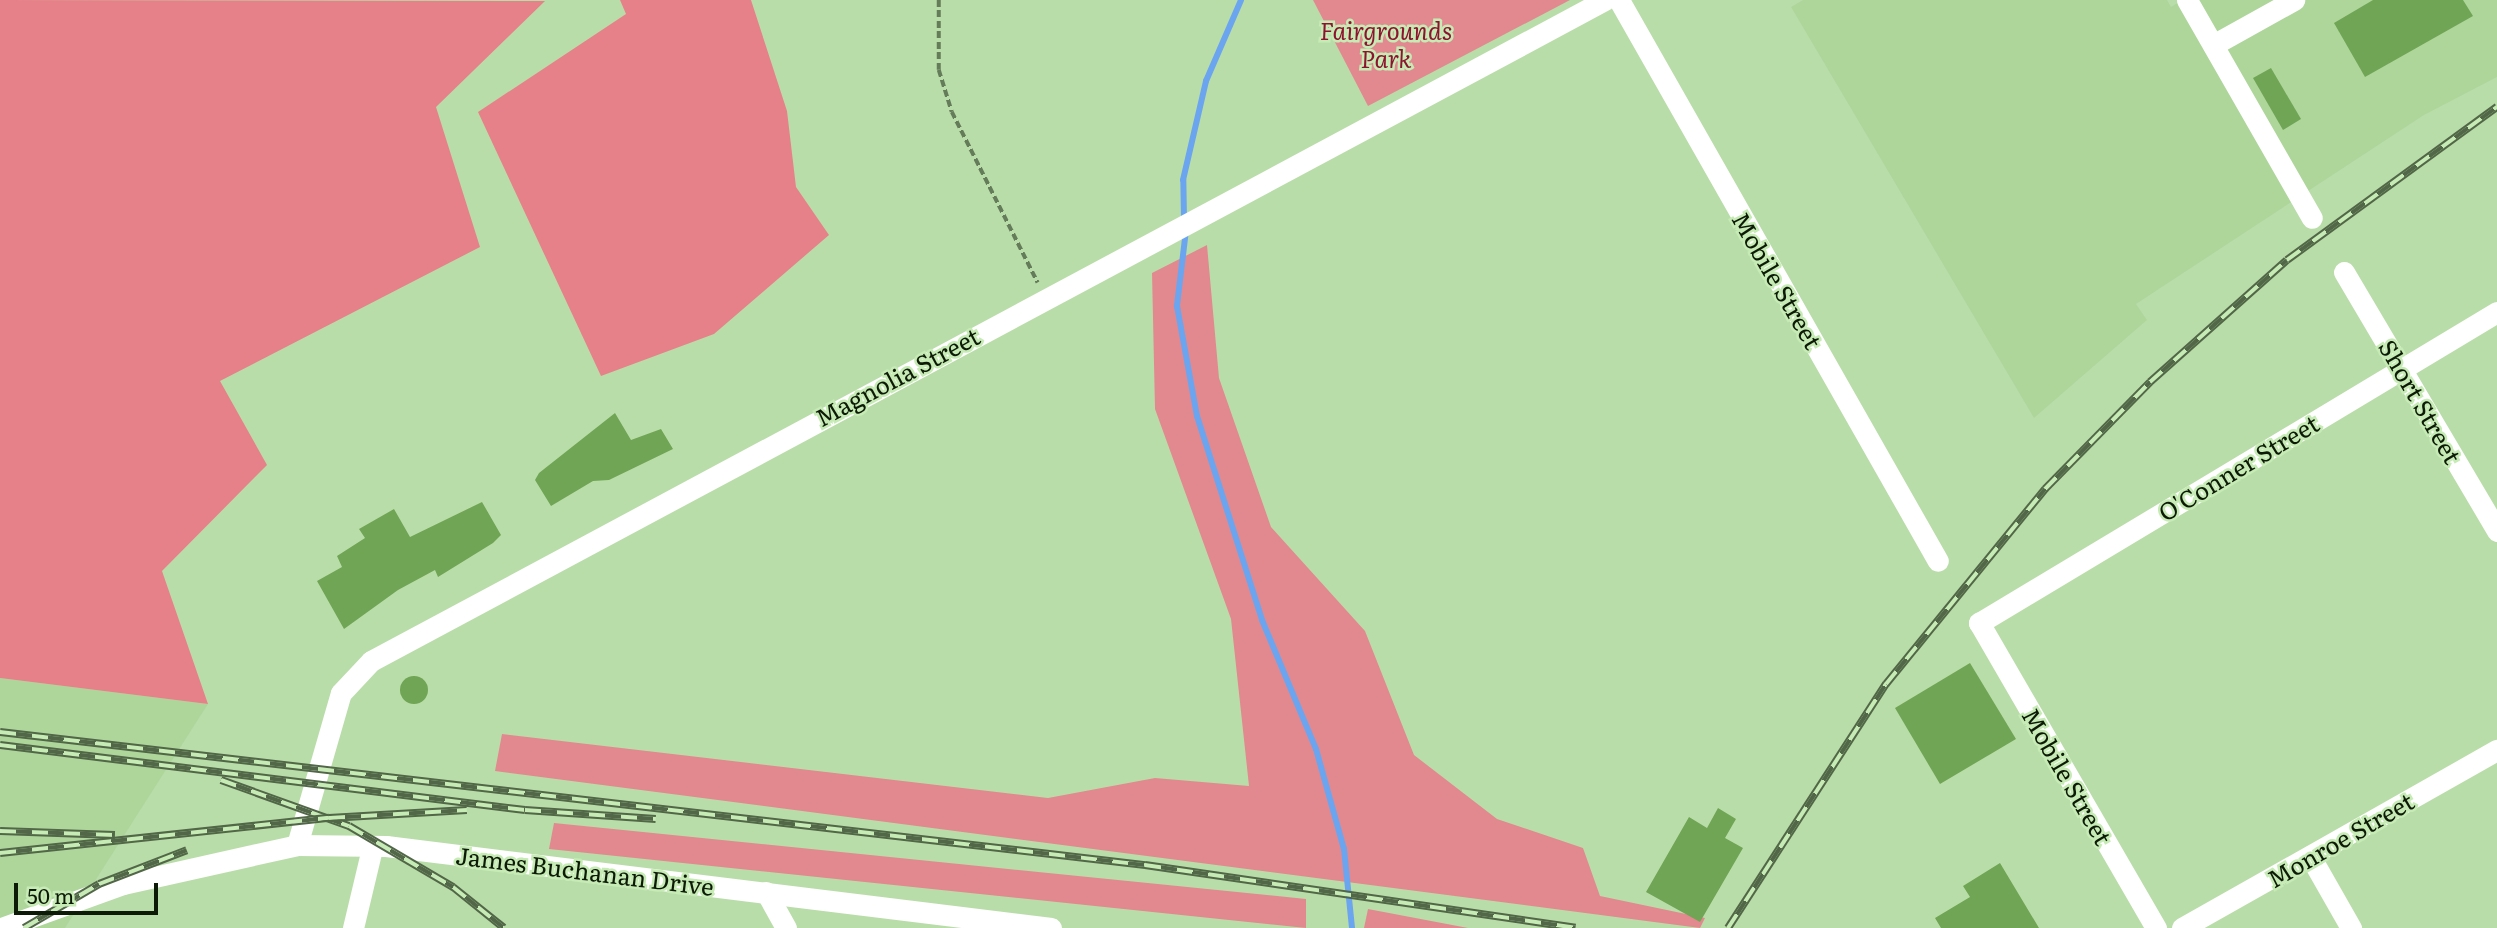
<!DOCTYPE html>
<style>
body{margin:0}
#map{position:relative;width:2497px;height:928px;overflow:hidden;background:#b9dda9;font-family:Literata,serif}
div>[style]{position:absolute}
.built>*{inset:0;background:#aed69b}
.green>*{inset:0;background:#e2898f}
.forest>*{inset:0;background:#e78189}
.stream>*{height:6px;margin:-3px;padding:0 3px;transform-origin:3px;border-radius:3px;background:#6ca5ef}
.building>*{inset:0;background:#70a555}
.round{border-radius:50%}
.path>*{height:3.5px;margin-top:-1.75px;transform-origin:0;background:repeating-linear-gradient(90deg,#647c59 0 7px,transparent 0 10.5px)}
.minor>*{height:21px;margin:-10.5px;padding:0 10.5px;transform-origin:10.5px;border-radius:10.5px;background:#fff}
.rail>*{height:8px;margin-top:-4px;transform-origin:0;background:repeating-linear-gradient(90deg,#c6ebb5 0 16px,#516747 0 32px);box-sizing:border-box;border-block:2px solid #516747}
span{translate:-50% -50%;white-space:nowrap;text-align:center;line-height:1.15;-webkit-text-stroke:5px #c6ebb5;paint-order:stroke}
.park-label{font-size:24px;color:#8e132f;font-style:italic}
.street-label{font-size:24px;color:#0d1a07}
.scale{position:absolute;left:14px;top:883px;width:144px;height:32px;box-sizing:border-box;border:4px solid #0d1a07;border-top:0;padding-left:9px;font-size:21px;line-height:24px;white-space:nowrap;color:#0d1a07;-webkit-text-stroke:5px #c6ebb5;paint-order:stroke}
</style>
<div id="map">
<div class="built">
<i style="clip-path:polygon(1803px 0,2167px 0,2171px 7px,2182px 0,2497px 0,2497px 77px,2424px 115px,2136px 304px,2147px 320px,2034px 418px,1791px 7px)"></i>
<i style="clip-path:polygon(0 678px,208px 704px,65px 928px,0 928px)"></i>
</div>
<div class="green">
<i style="clip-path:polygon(1313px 0,1570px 0,1368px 106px)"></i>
<i style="clip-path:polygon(1207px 245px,1219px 378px,1271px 527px,1365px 631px,1414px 755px,1497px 819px,1583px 848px,1600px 896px,1705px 918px,1700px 928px,495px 771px,502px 734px,1048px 798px,1155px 778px,1249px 786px,1231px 619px,1155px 409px,1152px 273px)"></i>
<i style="clip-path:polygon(554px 823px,1306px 899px,1306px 928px,549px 849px)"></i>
<i style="clip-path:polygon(1368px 909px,1468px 928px,1364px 928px)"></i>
</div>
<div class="forest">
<i style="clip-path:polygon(0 0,545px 1px,436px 107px,480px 247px,220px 381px,267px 465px,162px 571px,208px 704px,0 678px)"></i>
<i style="clip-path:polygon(620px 0,751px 0,787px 111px,796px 187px,829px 235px,714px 334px,601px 376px,478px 112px,626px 14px)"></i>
</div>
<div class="stream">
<i style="left:1184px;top:219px;width:39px;rotate:-91deg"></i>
<i style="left:1183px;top:180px;width:102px;rotate:-76.9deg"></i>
<i style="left:1206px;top:81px;width:88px;rotate:-66.6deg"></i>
<i style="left:1186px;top:230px;width:77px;rotate:96.8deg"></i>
<i style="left:1177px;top:306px;width:112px;rotate:79.7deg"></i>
<i style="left:1197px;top:416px;width:214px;rotate:72.3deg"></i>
<i style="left:1262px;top:620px;width:140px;rotate:67.3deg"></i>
<i style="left:1316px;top:749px;width:104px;rotate:74.4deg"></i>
<i style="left:1344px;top:849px;width:79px;rotate:84.2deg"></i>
</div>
<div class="building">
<i style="clip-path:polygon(2373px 0,2463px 0,2473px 16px,2365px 77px,2334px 23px)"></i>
<i style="clip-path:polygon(2271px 68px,2301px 119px,2283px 130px,2253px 78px)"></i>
<i style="clip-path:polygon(615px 413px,631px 440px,661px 429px,673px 449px,609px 480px,593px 481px,551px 506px,535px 480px,539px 473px)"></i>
<i style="clip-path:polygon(482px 502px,501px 535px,493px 543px,438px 577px,435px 570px,398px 590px,344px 629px,317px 581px,342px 567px,337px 556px,365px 538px,359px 529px,394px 509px,410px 537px)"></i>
<i style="clip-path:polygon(1970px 663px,2016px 739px,1940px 784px,1895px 708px)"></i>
<i class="round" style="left:400px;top:676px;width:28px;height:28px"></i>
<i style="clip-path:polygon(1718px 808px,1736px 819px,1725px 838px,1743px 848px,1700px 922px,1646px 892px,1689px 817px,1707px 828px)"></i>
<i style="clip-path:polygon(2000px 863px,2039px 928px,1941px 928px,1935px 918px,1970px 897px,1963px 886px)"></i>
</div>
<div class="path">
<i style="left:939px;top:0;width:70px;rotate:90deg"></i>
<i style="left:939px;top:70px;width:44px;rotate:72.8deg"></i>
<i style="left:952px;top:112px;width:191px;rotate:63.3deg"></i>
</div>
<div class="minor">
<i style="left:1619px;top:0;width:645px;rotate:60.38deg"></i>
<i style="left:2187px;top:0;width:251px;rotate:60.2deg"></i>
<i style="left:2213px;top:45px;width:93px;rotate:-29.1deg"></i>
<i style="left:2344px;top:272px;width:301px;rotate:59.4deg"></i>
<i style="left:297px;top:845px;width:158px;rotate:-73.9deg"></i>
<i style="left:341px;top:693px;width:44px;rotate:-46.8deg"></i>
<i style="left:371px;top:661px;width:1400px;rotate:-28.18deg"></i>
<i style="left:2310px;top:856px;width:83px;rotate:60.3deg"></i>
<i style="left:766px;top:892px;width:41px;rotate:60.9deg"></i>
<i style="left:1px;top:928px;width:130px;rotate:-19.8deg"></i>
<i style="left:123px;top:884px;width:178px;rotate:-12.6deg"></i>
<i style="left:297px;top:845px;width:89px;rotate:0.6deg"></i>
<i style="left:386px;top:846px;width:670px;rotate:7.03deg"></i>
<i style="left:353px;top:928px;width:82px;rotate:-76.6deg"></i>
<i style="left:2156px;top:928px;width:353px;rotate:-120.1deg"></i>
<i style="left:1979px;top:623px;width:604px;rotate:-30.98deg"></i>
<i style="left:2182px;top:928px;width:362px;rotate:-29.5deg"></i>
</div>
<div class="rail">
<i style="left:0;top:732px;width:1153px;rotate:6.63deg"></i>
<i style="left:1145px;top:865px;width:435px;rotate:8.3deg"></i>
<i style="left:0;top:745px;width:529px;rotate:7.06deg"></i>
<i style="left:525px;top:810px;width:131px;rotate:3.9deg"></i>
<i style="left:221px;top:780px;width:136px;rotate:19.8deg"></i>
<i style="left:349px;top:826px;width:121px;rotate:30.4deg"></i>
<i style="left:453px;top:887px;width:65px;rotate:38.8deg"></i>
<i style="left:0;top:831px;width:115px;rotate:2deg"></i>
<i style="left:0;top:853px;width:331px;rotate:-6.1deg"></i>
<i style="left:329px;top:818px;width:138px;rotate:-3.3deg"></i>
<i style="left:24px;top:928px;width:87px;rotate:-30.4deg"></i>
<i style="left:99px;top:884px;width:94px;rotate:-21.1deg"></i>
<i style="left:1728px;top:928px;width:291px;rotate:-57.1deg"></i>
<i style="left:1886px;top:684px;width:252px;rotate:-50.8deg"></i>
<i style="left:2045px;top:489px;width:150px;rotate:-45.5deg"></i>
<i style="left:2150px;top:382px;width:183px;rotate:-41.7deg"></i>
<i style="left:2287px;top:260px;width:260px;rotate:-36.1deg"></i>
</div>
<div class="park-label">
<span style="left:1386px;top:44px">Fairgrounds<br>Park</span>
</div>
<div class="street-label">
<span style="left:1778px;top:280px;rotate:60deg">Mobile Street</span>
<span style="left:897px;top:376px;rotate:-28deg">Magnolia Street</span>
<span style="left:2421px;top:401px;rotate:60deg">Short Street</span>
<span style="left:2238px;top:467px;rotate:-31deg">O'Conner Street</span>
<span style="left:2068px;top:776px;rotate:60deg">Mobile Street</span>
<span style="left:2340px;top:839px;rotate:-30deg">Monroe Street</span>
<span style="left:585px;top:870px;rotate:7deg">James Buchanan Drive</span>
</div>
<div class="scale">50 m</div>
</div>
